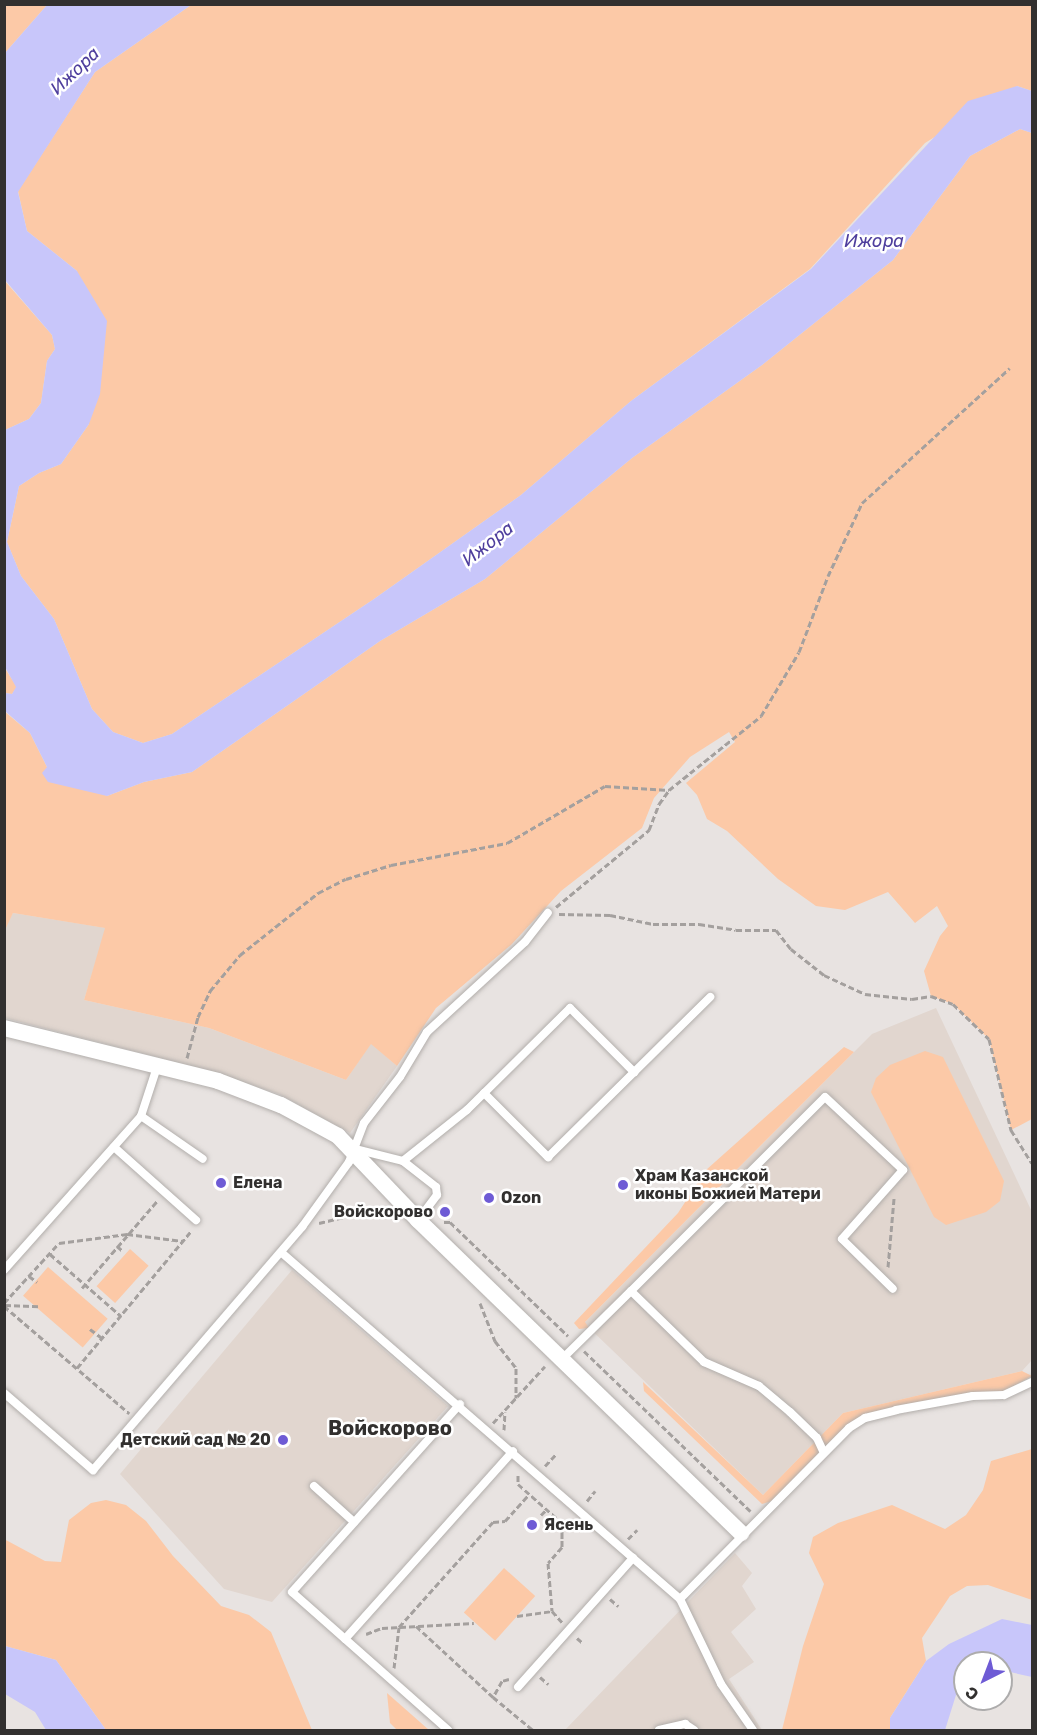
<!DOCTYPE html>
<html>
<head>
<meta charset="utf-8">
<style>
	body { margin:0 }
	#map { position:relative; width:1037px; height:1735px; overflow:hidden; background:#e8e3e1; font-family:Rubik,sans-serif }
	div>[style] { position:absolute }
	.built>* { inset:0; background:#e1d6cf }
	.green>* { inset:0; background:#fcc9a7; transform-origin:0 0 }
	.water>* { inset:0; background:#c8c6fa }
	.path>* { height:3px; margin-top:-1.5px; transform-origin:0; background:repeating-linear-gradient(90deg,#a4a09e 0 6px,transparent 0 9px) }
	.roads { filter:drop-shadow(0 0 2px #b2aeab) drop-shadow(0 0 2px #b2aeab) }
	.lane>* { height:8px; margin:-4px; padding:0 4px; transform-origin:4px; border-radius:4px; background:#fff }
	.street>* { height:16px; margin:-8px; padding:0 8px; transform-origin:8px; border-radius:8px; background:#fff }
	.dots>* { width:16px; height:16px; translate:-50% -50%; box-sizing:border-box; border:3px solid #fff; border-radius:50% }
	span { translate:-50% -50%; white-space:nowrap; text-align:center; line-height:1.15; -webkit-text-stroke:5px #fff; paint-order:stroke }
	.poi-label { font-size:16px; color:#32302f; font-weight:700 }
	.left { translate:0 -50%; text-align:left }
	.right { translate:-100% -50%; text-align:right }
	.water-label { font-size:18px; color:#4e3e9d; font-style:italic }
	.quarter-label { font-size:20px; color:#32302f; font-weight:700 }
	.frame { position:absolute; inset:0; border:6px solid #32302f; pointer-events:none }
	.north { position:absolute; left:953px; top:1651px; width:60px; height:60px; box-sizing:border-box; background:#fff; border:2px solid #adacac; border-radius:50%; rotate:222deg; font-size:16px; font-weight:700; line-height:24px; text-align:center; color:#32302f }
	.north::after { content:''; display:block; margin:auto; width:21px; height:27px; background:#6e5bd5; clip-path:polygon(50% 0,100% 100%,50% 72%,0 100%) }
</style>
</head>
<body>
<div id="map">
	<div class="built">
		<i style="clip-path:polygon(13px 913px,106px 928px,84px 1000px,209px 1028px,346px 1080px,371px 1043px,397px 1066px,350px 1133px,279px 1094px,207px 1070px,5px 1018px,4px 930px)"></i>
		<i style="clip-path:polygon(936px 1008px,1032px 1212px,1032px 1360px,1022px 1371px,843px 1413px,763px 1495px,584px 1323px,872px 1034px)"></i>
		<i style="clip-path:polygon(292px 1270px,448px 1406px,272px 1602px,224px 1589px,120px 1474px)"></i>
		<i style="clip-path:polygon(735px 1553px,752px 1573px,742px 1586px,756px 1609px,731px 1632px,754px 1662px,729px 1679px,762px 1730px,565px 1730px)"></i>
	</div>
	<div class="green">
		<i style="clip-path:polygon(5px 5px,47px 5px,5px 53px)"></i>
		<i style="clip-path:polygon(191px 5px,1032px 5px,1032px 91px,1017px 86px,925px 143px,810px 269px,631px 401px,521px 495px,374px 599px,172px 734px,143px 743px,113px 732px,92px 709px,54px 619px,21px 576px,7px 542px,19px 486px,39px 473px,61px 464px,89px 424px,77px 271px,27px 231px,18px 191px,95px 72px)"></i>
		<i style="clip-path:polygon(1020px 129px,1032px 133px,1032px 1119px,1011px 1130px,989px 1039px,953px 1004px,931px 996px,924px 971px,940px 936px,948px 926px,937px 906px,915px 923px,888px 892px,845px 910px,816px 906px,778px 879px,727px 831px,707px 819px,697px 795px,686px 783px,735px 742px,729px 732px,690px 757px,654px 798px,642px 828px,561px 891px,511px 945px,436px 1008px,397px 1066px,371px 1044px,346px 1080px,209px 1028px,84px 1000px,105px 928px,13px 913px,5px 930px,4px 711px,30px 733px,47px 767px,107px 796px,144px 782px,192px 772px,380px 641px,485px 579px,632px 458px,762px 365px,893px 260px,970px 156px)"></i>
		<i style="clip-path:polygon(4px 280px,52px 335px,55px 349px,47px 361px,41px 403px,29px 419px,5px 430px)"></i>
		<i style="clip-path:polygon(4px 667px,17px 687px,12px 694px,5px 693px)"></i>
		<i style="clip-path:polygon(844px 1047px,854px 1052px,585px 1322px,589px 1328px,579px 1329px,574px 1323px,678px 1213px,706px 1170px)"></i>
		<i style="clip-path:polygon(925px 1051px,943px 1057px,1004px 1181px,1000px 1201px,986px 1212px,946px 1225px,934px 1217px,871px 1092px,876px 1078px,890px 1065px)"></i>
		<i style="left:130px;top:1249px;width:25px;height:50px;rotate:42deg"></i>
		<i style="left:48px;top:1267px;width:79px;height:38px;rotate:41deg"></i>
		<i style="clip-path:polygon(1022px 1371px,1032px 1376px,1003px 1392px,971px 1393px,846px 1426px,772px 1501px,762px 1504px,644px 1391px,643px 1382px,763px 1495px,843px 1413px)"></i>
		<i style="clip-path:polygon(1032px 1449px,1032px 1600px,988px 1585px,967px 1586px,950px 1596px,922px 1638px,926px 1661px,890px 1718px,890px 1730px,782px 1730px,803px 1646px,824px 1584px,809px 1553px,813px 1537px,838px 1523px,892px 1505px,945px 1529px,966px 1515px,983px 1490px,991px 1461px)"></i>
		<i style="clip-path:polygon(106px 1500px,126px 1505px,146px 1521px,173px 1556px,221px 1606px,249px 1615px,271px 1632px,312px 1730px,106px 1730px,56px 1660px,5px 1646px,4px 1539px,45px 1561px,61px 1562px,69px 1520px,91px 1503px)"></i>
		<i style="left:504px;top:1568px;width:42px;height:60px;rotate:42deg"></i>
		<i style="clip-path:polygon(387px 1693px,429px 1730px,397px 1730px,390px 1723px)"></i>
	</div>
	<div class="water">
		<i style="clip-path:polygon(47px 5px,191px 5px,95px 72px,18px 192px,27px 231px,77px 271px,107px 321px,100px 394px,89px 424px,61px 464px,39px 473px,19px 486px,7px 542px,21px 576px,54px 619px,92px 709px,113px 732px,143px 743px,172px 734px,374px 599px,521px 495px,631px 401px,811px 269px,968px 101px,1017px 86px,1032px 91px,1032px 133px,1020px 129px,970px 156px,893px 260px,762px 365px,632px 458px,485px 579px,380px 641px,192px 772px,144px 782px,107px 796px,48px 782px,42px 773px,47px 767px,30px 733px,5px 711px,5px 693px,12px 694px,16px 687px,5px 667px,5px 430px,29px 419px,41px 403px,47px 361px,55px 349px,52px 335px,5px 280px,5px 53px)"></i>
		<i style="clip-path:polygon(1002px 1619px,1032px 1625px,1032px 1677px,1001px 1670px,1001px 1663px,965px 1663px,965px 1686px,956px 1695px,945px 1730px,890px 1730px,890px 1718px,926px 1661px,949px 1644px)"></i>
		<i style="clip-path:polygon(5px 1646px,56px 1660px,106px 1730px,46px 1730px,35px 1712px,5px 1694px)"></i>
	</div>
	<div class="path">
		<i style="left:556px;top:907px;width:121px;rotate:-39.6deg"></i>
		<i style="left:649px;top:830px;width:28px;rotate:-69deg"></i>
		<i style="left:659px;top:804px;width:17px;rotate:-54deg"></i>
		<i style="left:669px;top:790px;width:118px;rotate:-38.8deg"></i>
		<i style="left:761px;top:716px;width:74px;rotate:-59.3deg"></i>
		<i style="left:799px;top:652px;width:81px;rotate:-69.1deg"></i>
		<i style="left:828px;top:576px;width:81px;rotate:-65deg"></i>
		<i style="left:862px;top:503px;width:200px;rotate:-42.4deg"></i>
		<i style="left:559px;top:914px;width:51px;rotate:1.1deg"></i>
		<i style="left:610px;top:915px;width:44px;rotate:11.8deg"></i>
		<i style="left:653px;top:924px;width:46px"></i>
		<i style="left:699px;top:924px;width:37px;rotate:9deg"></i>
		<i style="left:736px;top:930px;width:40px"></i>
		<i style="left:776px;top:930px;width:24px;rotate:52deg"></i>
		<i style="left:791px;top:949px;width:42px;rotate:38.2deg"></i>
		<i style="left:824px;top:975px;width:45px;rotate:24.9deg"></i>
		<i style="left:865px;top:994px;width:47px;rotate:6.1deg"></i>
		<i style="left:912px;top:999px;width:19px;rotate:-9deg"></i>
		<i style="left:931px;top:996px;width:23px;rotate:20deg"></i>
		<i style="left:953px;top:1004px;width:50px;rotate:44.2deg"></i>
		<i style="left:989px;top:1039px;width:94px;rotate:76.4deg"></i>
		<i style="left:1011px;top:1130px;width:39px;rotate:58deg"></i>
		<i style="left:187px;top:1058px;width:42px;rotate:-75deg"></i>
		<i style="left:198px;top:1017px;width:29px;rotate:-65deg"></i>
		<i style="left:210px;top:991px;width:47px;rotate:-50.2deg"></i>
		<i style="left:240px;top:955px;width:100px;rotate:-38.5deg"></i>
		<i style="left:318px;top:893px;width:31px;rotate:-27deg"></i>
		<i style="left:346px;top:879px;width:47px;rotate:-17.3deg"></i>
		<i style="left:391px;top:865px;width:118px;rotate:-10.7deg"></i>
		<i style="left:507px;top:843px;width:113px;rotate:-30.2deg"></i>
		<i style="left:605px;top:786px;width:64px;rotate:3.6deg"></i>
		<i style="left:444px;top:1222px;width:6px"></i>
		<i style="left:450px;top:1222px;width:164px;rotate:44deg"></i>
		<i style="left:319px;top:1223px;width:68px;rotate:-13.6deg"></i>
		<i style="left:117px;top:1246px;width:9px;rotate:41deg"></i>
		<i style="left:50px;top:1254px;width:94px;rotate:41.1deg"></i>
		<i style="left:888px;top:1267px;width:69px;rotate:-85deg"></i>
		<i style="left:29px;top:1276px;width:10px;rotate:37deg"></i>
		<i style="left:82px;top:1288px;width:115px;rotate:-49.2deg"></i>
		<i style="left:4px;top:1303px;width:81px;rotate:-47.5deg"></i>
		<i style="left:59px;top:1243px;width:69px;rotate:-7.5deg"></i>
		<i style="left:127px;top:1234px;width:56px;rotate:7.1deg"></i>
		<i style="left:480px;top:1303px;width:41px;rotate:68.5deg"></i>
		<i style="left:495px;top:1341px;width:34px;rotate:52deg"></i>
		<i style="left:516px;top:1368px;width:30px;rotate:90deg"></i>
		<i style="left:5px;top:1305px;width:34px;rotate:2deg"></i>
		<i style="left:4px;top:1306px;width:165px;rotate:40.6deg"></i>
		<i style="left:90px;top:1329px;width:15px;rotate:37deg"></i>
		<i style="left:584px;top:1351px;width:231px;rotate:43.9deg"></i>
		<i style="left:77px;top:1368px;width:178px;rotate:-50.2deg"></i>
		<i style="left:493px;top:1423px;width:77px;rotate:-47.6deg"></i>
		<i style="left:504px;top:1430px;width:18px;rotate:-87deg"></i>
		<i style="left:545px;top:1466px;width:16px;rotate:-47deg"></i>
		<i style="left:518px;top:1475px;width:9px;rotate:90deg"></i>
		<i style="left:518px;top:1484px;width:59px;rotate:41.6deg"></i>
		<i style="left:562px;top:1523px;width:24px;rotate:90deg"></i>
		<i style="left:562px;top:1547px;width:21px;rotate:131deg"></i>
		<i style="left:548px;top:1563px;width:48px;rotate:85.2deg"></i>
		<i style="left:552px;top:1611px;width:15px;rotate:48deg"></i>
		<i style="left:587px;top:1501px;width:13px;rotate:-51deg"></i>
		<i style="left:541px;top:1515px;width:8px;rotate:-45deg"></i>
		<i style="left:628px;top:1539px;width:13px;rotate:-45deg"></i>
		<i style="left:610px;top:1599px;width:11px;rotate:41deg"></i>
		<i style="left:517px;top:1616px;width:35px;rotate:-8deg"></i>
		<i style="left:416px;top:1626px;width:105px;rotate:42.7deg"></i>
		<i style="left:366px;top:1634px;width:17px;rotate:-21deg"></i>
		<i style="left:382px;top:1628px;width:92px;rotate:-3.1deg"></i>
		<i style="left:577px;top:1638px;width:9px;rotate:41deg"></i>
		<i style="left:394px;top:1668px;width:41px;rotate:-83deg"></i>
		<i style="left:399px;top:1627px;width:141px;rotate:-48.2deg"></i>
		<i style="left:493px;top:1522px;width:12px;rotate:-5deg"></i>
		<i style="left:505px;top:1521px;width:36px;rotate:-48deg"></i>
		<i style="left:540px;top:1677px;width:11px;rotate:41deg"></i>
		<i style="left:509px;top:1679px;width:7px;rotate:164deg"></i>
		<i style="left:502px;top:1681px;width:18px;rotate:119deg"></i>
		<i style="left:493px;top:1697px;width:52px;rotate:39.5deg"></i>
	</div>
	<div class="roads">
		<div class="lane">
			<i style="left:484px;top:1093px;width:91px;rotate:45deg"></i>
			<i style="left:548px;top:1157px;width:228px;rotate:-44.6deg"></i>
			<i style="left:141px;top:1116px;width:75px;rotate:34.7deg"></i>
			<i style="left:114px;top:1147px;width:110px;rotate:41.7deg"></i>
			<i style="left:355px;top:1149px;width:49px;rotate:14deg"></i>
			<i style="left:403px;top:1161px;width:42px;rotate:38.2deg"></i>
			<i style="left:436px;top:1187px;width:8px;rotate:83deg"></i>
			<i style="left:437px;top:1195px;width:31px;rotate:127deg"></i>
			<i style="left:403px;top:1161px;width:82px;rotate:-38.6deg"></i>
			<i style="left:467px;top:1110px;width:145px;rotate:-44.7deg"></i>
			<i style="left:570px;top:1008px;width:91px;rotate:45deg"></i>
			<i style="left:282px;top:1253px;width:527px;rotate:41deg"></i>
			<i style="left:680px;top:1599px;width:94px;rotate:64.2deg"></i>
			<i style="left:721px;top:1684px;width:56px;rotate:55.2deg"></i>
			<i style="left:4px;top:1270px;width:206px;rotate:-48.3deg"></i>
			<i style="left:141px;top:1116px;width:55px;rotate:-71.9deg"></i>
			<i style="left:631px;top:1291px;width:274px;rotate:-45deg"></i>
			<i style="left:825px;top:1097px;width:107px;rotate:43.1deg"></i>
			<i style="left:903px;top:1170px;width:92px;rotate:131.5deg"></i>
			<i style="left:842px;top:1239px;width:71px;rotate:44.4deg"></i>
			<i style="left:562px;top:1359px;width:97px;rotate:-44.6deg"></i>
			<i style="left:631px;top:1291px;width:102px;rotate:44.2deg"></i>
			<i style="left:704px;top:1362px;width:60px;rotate:23.6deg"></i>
			<i style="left:759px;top:1386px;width:40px;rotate:40deg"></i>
			<i style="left:790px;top:1412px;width:37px;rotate:44deg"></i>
			<i style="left:817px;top:1438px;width:14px;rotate:65deg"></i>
			<i style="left:4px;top:1393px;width:118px;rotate:40.9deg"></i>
			<i style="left:93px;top:1470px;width:321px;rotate:-49.3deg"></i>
			<i style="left:302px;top:1227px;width:80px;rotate:-54.1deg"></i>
			<i style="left:349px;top:1162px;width:42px;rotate:-69deg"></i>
			<i style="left:364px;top:1123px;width:58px;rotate:-52deg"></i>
			<i style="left:400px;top:1077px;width:52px;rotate:-59deg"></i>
			<i style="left:427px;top:1032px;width:133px;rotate:-42.6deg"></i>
			<i style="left:525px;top:942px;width:37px;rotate:-52deg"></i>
			<i style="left:314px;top:1486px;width:54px;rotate:42deg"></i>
			<i style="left:680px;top:1599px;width:240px;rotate:-45.3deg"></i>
			<i style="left:849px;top:1428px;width:19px;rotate:-32deg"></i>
			<i style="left:865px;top:1418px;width:32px;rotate:-14deg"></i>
			<i style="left:896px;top:1410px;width:78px;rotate:-10.3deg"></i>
			<i style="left:973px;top:1396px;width:31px;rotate:-2deg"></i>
			<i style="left:1004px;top:1395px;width:31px;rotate:-25deg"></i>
			<i style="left:345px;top:1639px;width:252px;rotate:-48.2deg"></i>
			<i style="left:518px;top:1687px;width:173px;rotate:-48.3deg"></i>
			<i style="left:448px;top:1730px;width:208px;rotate:-138.5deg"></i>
			<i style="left:292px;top:1592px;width:252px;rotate:-48.2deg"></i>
			<i style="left:659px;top:1730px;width:27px;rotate:-13deg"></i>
			<i style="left:685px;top:1724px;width:11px;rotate:34deg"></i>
		</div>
		<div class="street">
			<i style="left:4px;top:1028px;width:220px;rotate:13.9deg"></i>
			<i style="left:218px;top:1081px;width:67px;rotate:20.9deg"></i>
			<i style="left:281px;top:1105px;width:65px;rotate:28.5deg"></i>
			<i style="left:338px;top:1136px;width:116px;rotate:46.4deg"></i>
			<i style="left:418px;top:1220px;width:450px;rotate:44.1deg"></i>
		</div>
	</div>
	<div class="dots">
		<i style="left:221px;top:1183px;background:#6e5bd5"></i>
		<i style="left:623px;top:1185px;background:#6e5bd5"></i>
		<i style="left:489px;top:1198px;background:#6e5bd5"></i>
		<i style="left:445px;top:1212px;background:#6e5bd5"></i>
		<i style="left:283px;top:1440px;background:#6e5bd5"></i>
		<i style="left:532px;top:1525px;background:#6e5bd5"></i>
	</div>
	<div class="poi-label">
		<span class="left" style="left:635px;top:1185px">Храм Казанской<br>иконы Божией Матери</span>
		<span class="left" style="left:233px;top:1183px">Елена</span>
		<span class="left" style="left:501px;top:1198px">Ozon</span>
		<span class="right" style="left:433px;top:1212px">Войскорово</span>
		<span class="right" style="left:271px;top:1440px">Детский сад № 20</span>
		<span class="left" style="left:544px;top:1525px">Ясень</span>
	</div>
	<div class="water-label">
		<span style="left:75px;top:71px;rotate:-43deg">Ижора</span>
		<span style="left:874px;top:241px">Ижора</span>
		<span style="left:488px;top:544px;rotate:-38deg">Ижора</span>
	</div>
	<div class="quarter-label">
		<span style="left:390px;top:1428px">Войскорово</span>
	</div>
	<div class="frame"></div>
	<div class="north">С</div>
</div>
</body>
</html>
